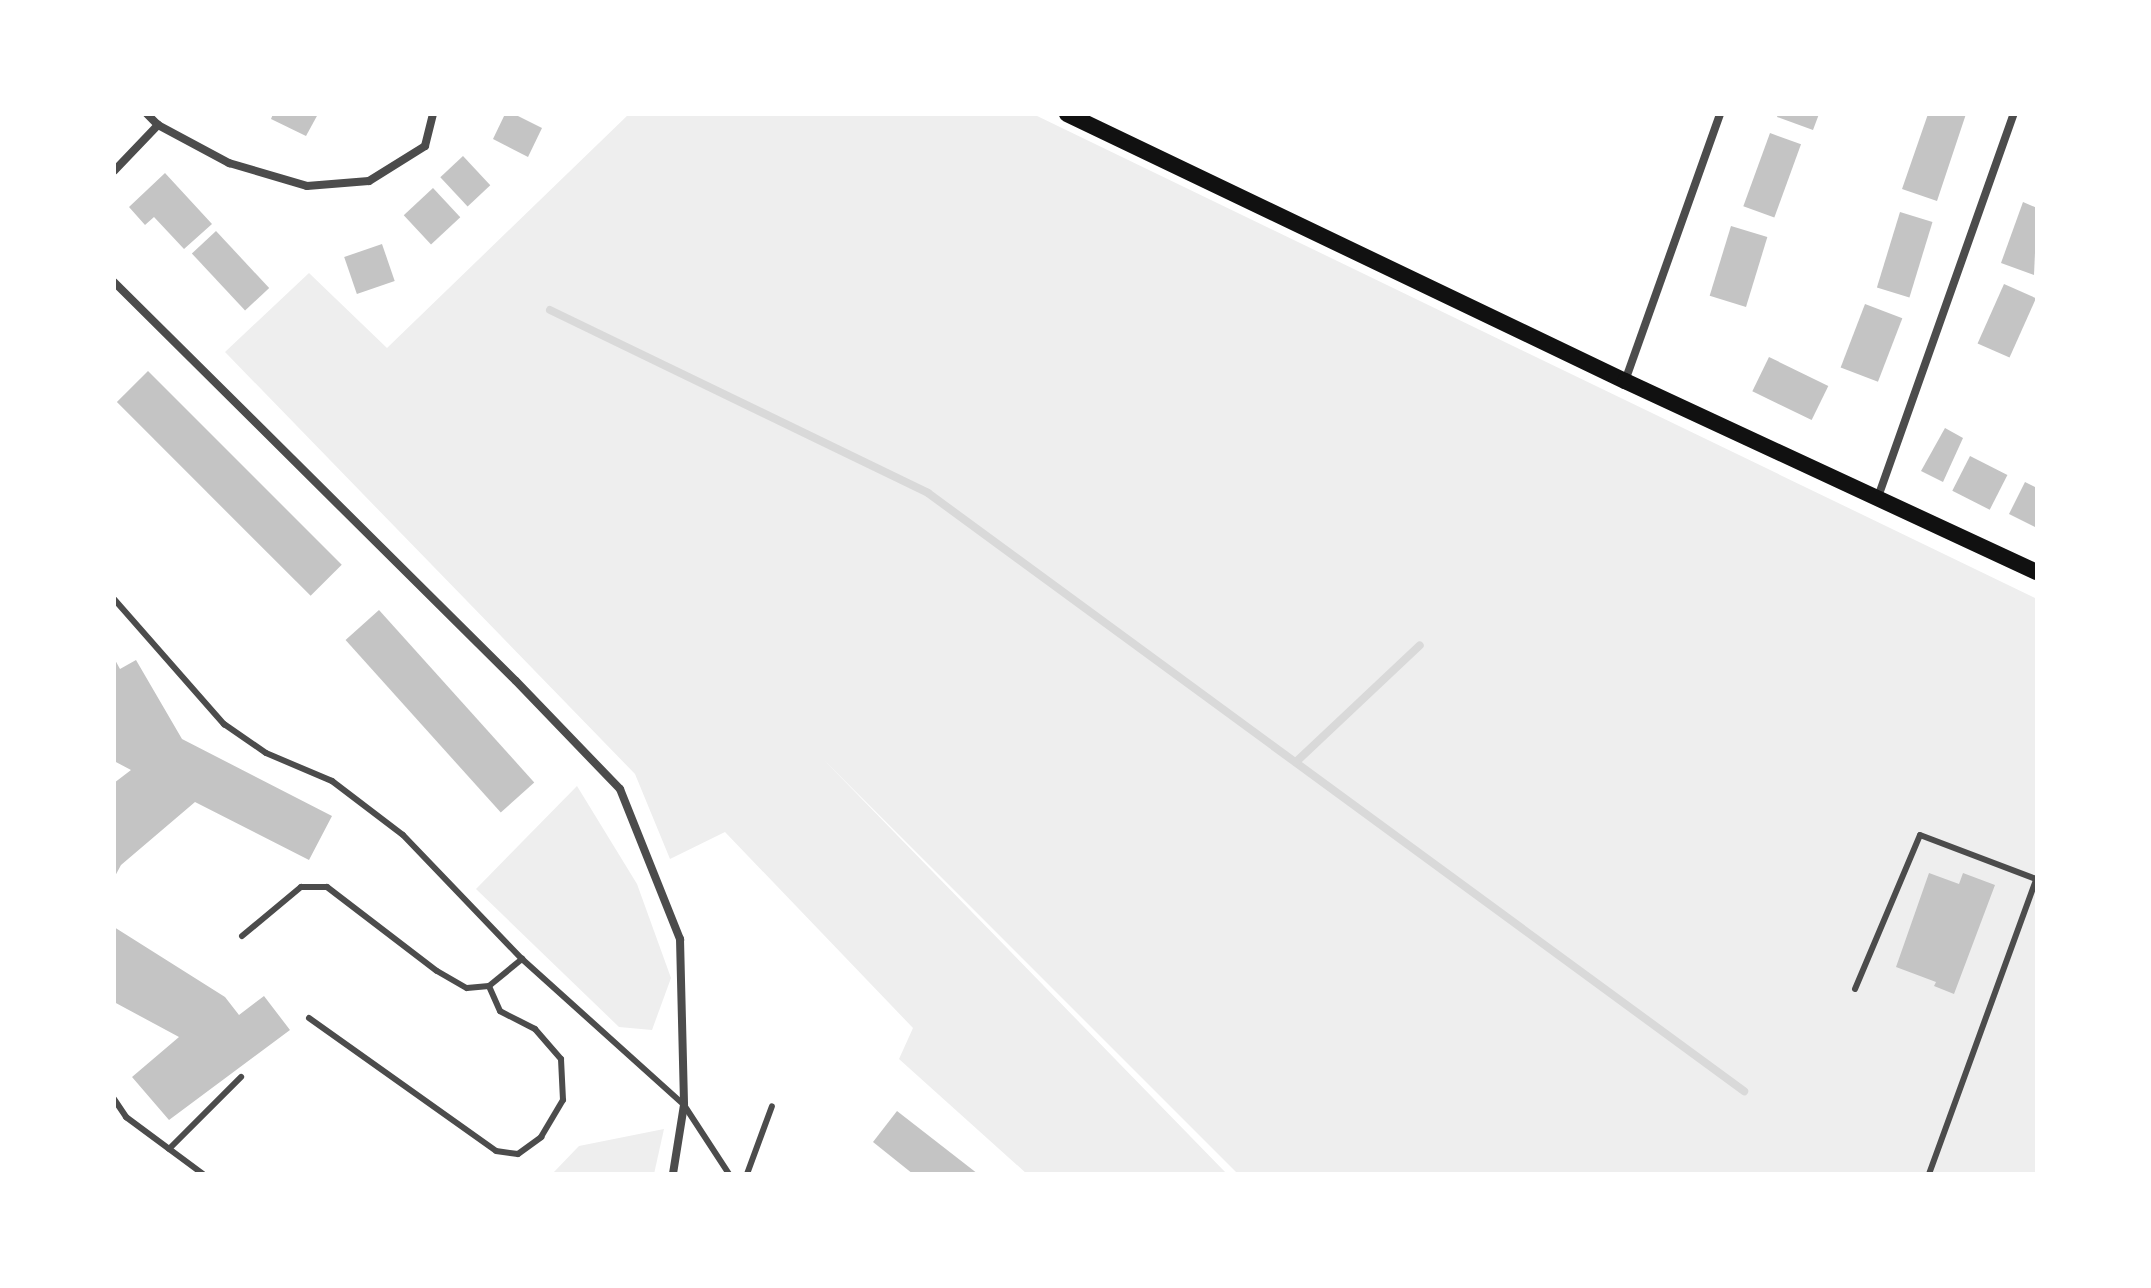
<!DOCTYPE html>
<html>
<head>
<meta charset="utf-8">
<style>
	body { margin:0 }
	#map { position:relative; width:2151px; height:1288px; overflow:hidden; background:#fff; font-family:"Public Sans",sans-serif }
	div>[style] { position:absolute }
	.green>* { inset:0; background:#eee }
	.stream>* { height:8px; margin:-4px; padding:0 4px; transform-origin:4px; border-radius:4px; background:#d9d9d9 }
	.building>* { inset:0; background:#c4c4c4; transform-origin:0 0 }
	.service>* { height:6px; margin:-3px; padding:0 3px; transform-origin:3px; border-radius:3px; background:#4c4c4c }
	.minor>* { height:8px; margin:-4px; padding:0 4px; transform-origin:4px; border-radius:4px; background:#4c4c4c }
	.secondary>* { height:16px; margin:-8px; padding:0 8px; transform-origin:8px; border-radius:8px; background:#111 }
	span { translate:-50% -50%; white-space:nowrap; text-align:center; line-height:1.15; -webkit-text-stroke:8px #fff; paint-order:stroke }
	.frame { position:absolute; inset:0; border:116px solid #fff; pointer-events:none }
</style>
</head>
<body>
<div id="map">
	<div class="green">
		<i style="clip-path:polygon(629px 114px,1033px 114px,2037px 599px,2037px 1174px,1238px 1174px,822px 758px,1227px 1174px,1027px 1174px,899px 1059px,913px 1028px,725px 832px,670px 859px,635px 774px,225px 352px,309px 273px,387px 348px)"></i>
		<i style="clip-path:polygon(577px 786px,637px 884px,671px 978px,652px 1030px,619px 1027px,476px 889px)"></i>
		<i style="clip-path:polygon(664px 1129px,654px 1174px,552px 1174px,579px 1146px)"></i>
	</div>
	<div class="stream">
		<i style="left:550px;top:310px;width:420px;rotate:25.8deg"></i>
		<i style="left:928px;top:493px;width:1012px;rotate:36.24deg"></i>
		<i style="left:1296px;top:762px;width:170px;rotate:-43.3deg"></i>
	</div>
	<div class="building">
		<i style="clip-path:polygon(273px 114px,318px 114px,306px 136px,271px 119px)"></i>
		<i style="clip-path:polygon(505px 114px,514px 114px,542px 128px,528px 157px,493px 139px)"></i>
		<i style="clip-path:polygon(1778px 114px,1819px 114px,1813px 130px,1777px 117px)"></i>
		<i style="clip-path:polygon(1928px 114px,1966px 114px,1937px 201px,1902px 189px)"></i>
		<i style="left:1770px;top:133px;width:33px;height:78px;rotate:20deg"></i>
		<i style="left:463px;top:156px;width:40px;height:31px;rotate:47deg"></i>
		<i style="clip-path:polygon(165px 173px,212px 224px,184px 249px,154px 217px,145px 225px,129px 207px)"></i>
		<i style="left:433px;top:188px;width:40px;height:40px;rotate:47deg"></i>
		<i style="clip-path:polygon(2023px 202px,2037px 208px,2034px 275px,2001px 263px)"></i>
		<i style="left:1900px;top:212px;width:34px;height:79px;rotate:17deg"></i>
		<i style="left:1731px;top:226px;width:38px;height:73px;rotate:17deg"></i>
		<i style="left:216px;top:231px;width:78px;height:33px;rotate:47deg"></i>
		<i style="left:382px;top:244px;width:39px;height:40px;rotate:71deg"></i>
		<i style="left:2004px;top:284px;width:35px;height:65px;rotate:24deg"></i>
		<i style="left:1865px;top:304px;width:40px;height:68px;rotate:21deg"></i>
		<i style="left:1769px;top:357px;width:66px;height:38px;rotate:26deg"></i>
		<i style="left:148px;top:371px;width:274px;height:44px;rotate:45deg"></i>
		<i style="clip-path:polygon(1945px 428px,1963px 438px,1943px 482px,1921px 471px)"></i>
		<i style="left:1970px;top:456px;width:42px;height:39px;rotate:27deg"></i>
		<i style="clip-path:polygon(2025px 482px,2037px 488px,2037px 528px,2009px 514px)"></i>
		<i style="left:379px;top:610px;width:232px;height:45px;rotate:48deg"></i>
		<i style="clip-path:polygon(114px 658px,120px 669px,136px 660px,182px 739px,332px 816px,309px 860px,195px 802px,121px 865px,114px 878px,114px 783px,131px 770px,114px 761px)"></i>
		<i style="clip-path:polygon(1929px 873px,1959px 884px,1963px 873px,1995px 885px,1954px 994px,1934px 986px,1936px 982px,1896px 967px)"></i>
		<i style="clip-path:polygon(114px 927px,225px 997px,239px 1015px,264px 996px,290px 1030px,169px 1120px,132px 1077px,179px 1037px,114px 1002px)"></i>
		<i style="clip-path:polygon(897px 1111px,978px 1174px,913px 1174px,873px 1142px)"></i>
	</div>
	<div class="service">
		<i style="left:114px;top:599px;width:167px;rotate:48.7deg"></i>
		<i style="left:224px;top:724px;width:51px;rotate:34.6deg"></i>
		<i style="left:266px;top:753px;width:72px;rotate:23deg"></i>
		<i style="left:332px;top:781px;width:89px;rotate:37.3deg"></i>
		<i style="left:403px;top:835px;width:172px;rotate:46.2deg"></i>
		<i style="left:522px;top:959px;width:218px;rotate:42deg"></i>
		<i style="left:684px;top:1105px;width:82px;rotate:56.9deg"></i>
		<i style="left:242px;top:936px;width:77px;rotate:-39.7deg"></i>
		<i style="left:301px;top:887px;width:26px"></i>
		<i style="left:327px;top:887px;width:138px;rotate:37.4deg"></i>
		<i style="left:437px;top:971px;width:34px;rotate:30deg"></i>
		<i style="left:467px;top:988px;width:22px;rotate:-5deg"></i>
		<i style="left:489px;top:986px;width:43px;rotate:-39.3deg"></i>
		<i style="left:1855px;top:989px;width:167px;rotate:-67.1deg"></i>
		<i style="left:1920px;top:835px;width:124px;rotate:20.8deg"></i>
		<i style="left:309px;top:1018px;width:229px;rotate:35.4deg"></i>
		<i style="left:496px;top:1151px;width:22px;rotate:8deg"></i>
		<i style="left:518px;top:1154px;width:29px;rotate:-36deg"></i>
		<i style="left:541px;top:1137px;width:43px;rotate:-59.3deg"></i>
		<i style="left:563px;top:1100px;width:41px;rotate:-92.8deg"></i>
		<i style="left:561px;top:1059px;width:40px;rotate:-131deg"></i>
		<i style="left:535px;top:1029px;width:39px;rotate:-153deg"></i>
		<i style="left:500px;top:1011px;width:27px;rotate:-114deg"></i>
		<i style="left:114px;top:1099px;width:22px;rotate:56deg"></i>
		<i style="left:126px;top:1117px;width:96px;rotate:36.5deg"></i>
		<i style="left:169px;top:1149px;width:102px;rotate:-45deg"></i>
		<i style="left:747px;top:1174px;width:72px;rotate:-69.8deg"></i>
		<i style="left:1929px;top:1174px;width:316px;rotate:-70deg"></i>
	</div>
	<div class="minor">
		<i style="left:147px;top:114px;width:16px;rotate:45deg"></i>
		<i style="left:158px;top:125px;width:81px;rotate:28.2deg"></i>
		<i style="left:229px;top:163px;width:81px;rotate:16.4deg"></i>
		<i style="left:307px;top:186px;width:62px;rotate:-4.6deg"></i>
		<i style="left:369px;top:181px;width:66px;rotate:-32deg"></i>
		<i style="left:425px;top:146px;width:33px;rotate:-76deg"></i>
		<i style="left:114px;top:171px;width:64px;rotate:-46.3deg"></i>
		<i style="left:114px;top:282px;width:566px;rotate:44.79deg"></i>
		<i style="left:516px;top:681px;width:150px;rotate:46.1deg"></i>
		<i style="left:620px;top:789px;width:162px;rotate:68.2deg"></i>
		<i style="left:680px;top:939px;width:166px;rotate:88.6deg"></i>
		<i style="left:684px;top:1105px;width:70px;rotate:99.1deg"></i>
		<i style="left:1625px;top:381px;width:283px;rotate:-70.4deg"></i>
		<i style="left:1878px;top:497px;width:406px;rotate:-70.5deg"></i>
	</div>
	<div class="secondary">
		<i style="left:1067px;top:114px;width:619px;rotate:25.57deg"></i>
		<i style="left:1625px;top:381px;width:454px;rotate:24.9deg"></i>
	</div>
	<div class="frame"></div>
</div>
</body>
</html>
